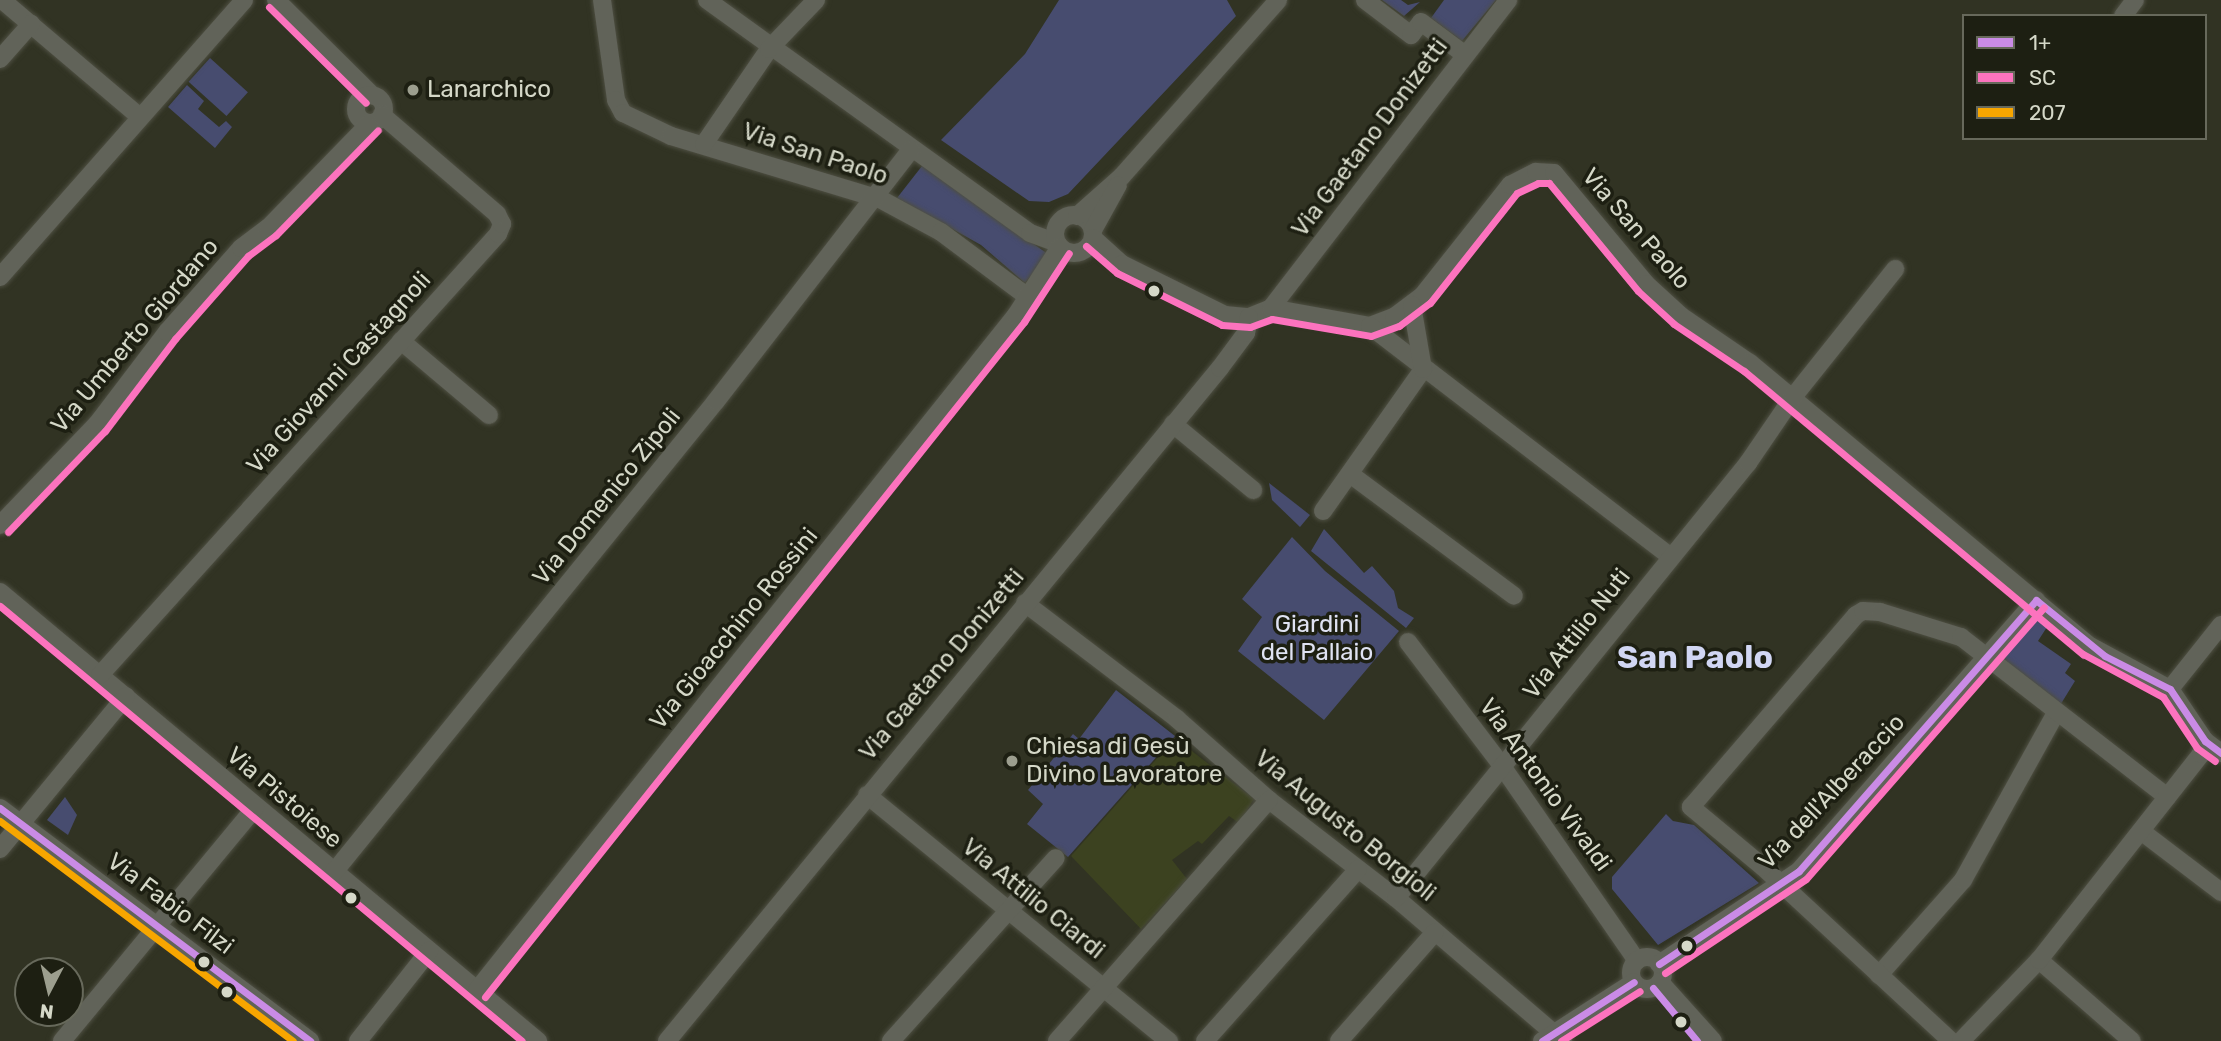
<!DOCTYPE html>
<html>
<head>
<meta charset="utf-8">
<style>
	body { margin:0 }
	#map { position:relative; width:2221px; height:1041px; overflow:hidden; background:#313323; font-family:Rubik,sans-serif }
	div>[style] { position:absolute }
	.built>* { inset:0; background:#3c4220 }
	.green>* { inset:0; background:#474c6f; transform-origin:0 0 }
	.roads { filter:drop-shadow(0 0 2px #4e4f42) drop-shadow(0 0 2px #4e4f42) }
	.minor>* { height:18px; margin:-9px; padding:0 9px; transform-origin:9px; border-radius:9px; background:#616359 }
	.minor>.ring { margin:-9px; padding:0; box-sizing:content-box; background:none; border:18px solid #616359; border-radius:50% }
	.bus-1>* { height:7px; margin:-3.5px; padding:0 3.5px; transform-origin:3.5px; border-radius:3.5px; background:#ca8be6 }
	.bus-2>* { height:7px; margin:-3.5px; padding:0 3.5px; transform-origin:3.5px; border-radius:3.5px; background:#fc73be }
	.bus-3>* { height:7px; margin:-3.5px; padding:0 3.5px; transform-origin:3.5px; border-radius:3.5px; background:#f7a600 }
	.dots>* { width:19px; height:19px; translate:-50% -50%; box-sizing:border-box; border:4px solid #1d1f12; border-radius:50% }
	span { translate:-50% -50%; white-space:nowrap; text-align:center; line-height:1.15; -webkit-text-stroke:7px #1d1f12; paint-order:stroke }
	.poi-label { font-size:24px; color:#d5d8c8 }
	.left { translate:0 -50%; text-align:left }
	.street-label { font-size:24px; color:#d5d8c8 }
	.park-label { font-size:24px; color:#dfe2f2 }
	.district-label { font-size:32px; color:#d1d6f3; font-weight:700 }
	.legend { position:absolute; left:1962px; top:14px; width:245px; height:126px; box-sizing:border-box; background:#1d1f12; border:2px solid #67695b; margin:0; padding:9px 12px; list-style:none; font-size:21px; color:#d5d8c8 }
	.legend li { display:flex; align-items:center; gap:14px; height:35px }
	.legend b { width:35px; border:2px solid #67695b }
	.north { position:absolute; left:14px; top:957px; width:70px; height:70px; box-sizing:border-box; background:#1d1f12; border:2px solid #67695b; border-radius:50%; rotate:187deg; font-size:19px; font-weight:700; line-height:28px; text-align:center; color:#d5d8c8 }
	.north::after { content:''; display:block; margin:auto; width:24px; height:32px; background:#9c9e8e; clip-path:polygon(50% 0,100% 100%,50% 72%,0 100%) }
</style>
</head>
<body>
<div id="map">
	<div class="built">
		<i style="clip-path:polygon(1175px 738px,1254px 799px,1239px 823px,1229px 816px,1202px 844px,1198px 841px,1172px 860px,1187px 879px,1141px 929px,1071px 856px)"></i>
	</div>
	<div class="green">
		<i style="clip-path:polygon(1059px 0,1227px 0,1236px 16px,1068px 194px,1049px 202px,1029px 201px,941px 140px,1025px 54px)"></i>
		<i style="clip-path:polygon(1382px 0,1401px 0,1408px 5px,1420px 2px,1404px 16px)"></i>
		<i style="clip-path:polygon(1444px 0,1496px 0,1462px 41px,1431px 18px)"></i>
		<i style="left:210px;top:58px;width:51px;height:32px;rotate:42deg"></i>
		<i style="clip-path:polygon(187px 85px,204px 101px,198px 109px,219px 127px,226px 121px,232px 127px,215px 148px,168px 107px)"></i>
		<i style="clip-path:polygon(922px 166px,1048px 254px,1025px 283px,981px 245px,897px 198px)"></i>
		<i style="clip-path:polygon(1269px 483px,1310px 515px,1300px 527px,1272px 500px)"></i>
		<i style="clip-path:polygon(1324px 529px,1364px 573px,1372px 566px,1394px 591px,1398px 608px,1414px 618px,1406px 628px,1311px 551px)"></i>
		<i style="clip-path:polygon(1292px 537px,1325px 571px,1399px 631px,1324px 720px,1238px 651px,1262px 617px,1242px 599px)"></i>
		<i style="clip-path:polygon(2037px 619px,2047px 627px,2038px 641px,2071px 664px,2065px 673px,2075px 681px,2059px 707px,1997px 660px)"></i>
		<i style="clip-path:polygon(1116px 690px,1175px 736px,1068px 857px,1027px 824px,1043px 804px,1028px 790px,1073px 734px,1079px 739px)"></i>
		<i style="clip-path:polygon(65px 797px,77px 815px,68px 835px,47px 820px)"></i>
		<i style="clip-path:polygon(1666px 814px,1673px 821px,1694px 825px,1759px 883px,1658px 945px,1612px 889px,1612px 877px)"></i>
	</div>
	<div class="roads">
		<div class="minor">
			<i style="left:2px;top:0;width:180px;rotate:40.3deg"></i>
			<i style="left:276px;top:0;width:136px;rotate:44.7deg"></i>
			<i style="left:602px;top:0;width:101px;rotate:82deg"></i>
			<i style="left:616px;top:100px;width:15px;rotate:62deg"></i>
			<i style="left:623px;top:113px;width:53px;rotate:25.6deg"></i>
			<i style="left:671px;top:136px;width:218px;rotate:16.8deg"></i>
			<i style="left:880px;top:199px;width:69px;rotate:28.4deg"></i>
			<i style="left:941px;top:232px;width:109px;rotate:36.8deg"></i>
			<i style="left:707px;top:0;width:398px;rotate:35.8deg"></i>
			<i style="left:1030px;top:233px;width:29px;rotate:20deg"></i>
			<i style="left:1365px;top:0;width:58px;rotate:37.3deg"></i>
			<i style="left:1411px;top:35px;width:16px;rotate:-52deg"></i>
			<i style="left:1421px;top:22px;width:54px;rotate:36.7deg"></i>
			<i style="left:2123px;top:16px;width:20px;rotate:-53deg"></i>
			<i style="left:0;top:59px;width:47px;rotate:-48.5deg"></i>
			<i class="ring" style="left:356px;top:95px;width:10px;height:10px"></i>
			<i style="left:704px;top:144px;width:115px;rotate:-55.6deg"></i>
			<i style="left:769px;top:49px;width:68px;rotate:-46.2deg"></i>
			<i class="ring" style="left:1055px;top:215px;width:20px;height:20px"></i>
			<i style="left:1077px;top:216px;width:60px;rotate:-41.6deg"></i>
			<i style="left:1122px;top:176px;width:235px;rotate:-48.4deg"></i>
			<i style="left:1093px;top:230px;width:51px;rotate:-60.9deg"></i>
			<i style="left:1093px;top:238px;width:39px;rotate:42deg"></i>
			<i style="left:1122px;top:264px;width:115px;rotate:26.3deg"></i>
			<i style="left:1225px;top:315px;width:24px;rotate:5deg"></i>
			<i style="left:1249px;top:317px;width:24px;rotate:-22deg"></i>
			<i style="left:1271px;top:308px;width:101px;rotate:10.3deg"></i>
			<i style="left:1370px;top:326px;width:26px;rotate:-21deg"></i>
			<i style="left:1394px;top:317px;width:35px;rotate:-37deg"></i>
			<i style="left:1422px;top:296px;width:142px;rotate:-51.6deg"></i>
			<i style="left:1510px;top:185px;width:29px;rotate:-27deg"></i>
			<i style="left:1536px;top:172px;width:18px;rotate:3deg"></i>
			<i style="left:1554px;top:173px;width:144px;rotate:50.3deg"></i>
			<i style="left:1646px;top:284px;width:47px;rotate:42.4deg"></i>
			<i style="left:1681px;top:316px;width:83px;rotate:34.3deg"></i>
			<i style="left:1750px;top:363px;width:442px;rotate:39.8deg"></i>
			<i style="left:2090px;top:646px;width:91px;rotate:28.3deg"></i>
			<i style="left:2170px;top:689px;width:63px;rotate:56.1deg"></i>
			<i style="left:2205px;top:741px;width:20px;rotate:37deg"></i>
			<i style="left:0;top:277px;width:369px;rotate:-48.6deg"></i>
			<i style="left:1271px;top:308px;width:389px;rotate:-52.4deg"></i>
			<i style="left:1370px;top:326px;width:378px;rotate:37.5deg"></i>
			<i style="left:401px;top:341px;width:115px;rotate:40.1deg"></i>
			<i style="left:1173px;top:424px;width:104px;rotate:39.5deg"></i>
			<i style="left:1350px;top:474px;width:204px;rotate:36.6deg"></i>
			<i style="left:1323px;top:511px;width:174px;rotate:-54.8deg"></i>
			<i style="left:1423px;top:369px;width:65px;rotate:-99.8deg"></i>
			<i style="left:0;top:525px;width:140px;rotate:-46.2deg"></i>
			<i style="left:97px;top:424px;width:116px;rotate:-52.7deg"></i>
			<i style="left:167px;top:332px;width:112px;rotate:-48.6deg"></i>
			<i style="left:241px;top:248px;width:34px;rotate:-37deg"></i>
			<i style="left:268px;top:228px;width:146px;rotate:-45.8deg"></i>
			<i style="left:0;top:592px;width:701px;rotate:39.85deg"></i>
			<i style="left:1025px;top:603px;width:191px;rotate:37.3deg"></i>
			<i style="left:1177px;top:719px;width:123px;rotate:41.4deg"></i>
			<i style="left:1269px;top:800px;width:160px;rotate:37.7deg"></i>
			<i style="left:1396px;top:898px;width:220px;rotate:40.6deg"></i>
			<i style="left:1408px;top:642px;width:156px;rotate:52.8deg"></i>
			<i style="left:1502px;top:766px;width:237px;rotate:55.3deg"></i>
			<i style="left:100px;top:675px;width:594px;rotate:-47.93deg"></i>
			<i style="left:498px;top:234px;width:11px;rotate:-68deg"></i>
			<i style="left:502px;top:224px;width:11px;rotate:-117deg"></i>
			<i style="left:497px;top:214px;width:152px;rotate:-139.3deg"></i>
			<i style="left:2170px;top:689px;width:82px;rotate:-51.4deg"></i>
			<i style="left:867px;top:795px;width:390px;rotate:39.2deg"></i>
			<i style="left:0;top:808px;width:388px;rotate:36.9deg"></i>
			<i style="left:2141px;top:831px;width:101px;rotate:37.3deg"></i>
			<i style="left:0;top:849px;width:198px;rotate:-50.5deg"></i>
			<i style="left:334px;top:872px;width:606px;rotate:-50.96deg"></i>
			<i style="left:716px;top:401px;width:318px;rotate:-52.2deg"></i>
			<i style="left:1396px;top:898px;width:560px;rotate:-51.02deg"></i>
			<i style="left:1748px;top:463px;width:80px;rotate:-55.7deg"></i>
			<i style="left:1793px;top:397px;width:164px;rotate:-51.4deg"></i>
			<i class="ring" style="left:1631px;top:957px;width:14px;height:14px"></i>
			<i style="left:2039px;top:960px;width:123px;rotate:41.1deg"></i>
			<i style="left:1659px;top:964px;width:168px;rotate:-33.6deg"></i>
			<i style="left:1799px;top:871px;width:360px;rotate:-48.8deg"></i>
			<i style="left:1879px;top:975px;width:127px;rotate:-48.5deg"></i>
			<i style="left:1963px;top:880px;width:191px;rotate:-60.9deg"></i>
			<i style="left:1660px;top:982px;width:79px;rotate:48.1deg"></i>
			<i style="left:477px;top:990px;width:864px;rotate:-51.39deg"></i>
			<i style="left:1016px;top:315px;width:81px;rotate:-57.1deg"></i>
			<i style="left:62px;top:1041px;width:303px;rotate:-50.4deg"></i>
			<i style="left:358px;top:1041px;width:115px;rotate:-51.7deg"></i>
			<i style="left:667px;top:1041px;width:871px;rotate:-50.59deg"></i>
			<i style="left:1220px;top:368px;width:44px;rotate:-53.4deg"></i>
			<i style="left:1246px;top:333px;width:16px;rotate:-79deg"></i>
			<i style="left:891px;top:1041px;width:246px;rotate:-48deg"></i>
			<i style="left:1057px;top:1041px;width:321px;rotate:-48.7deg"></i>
			<i style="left:1205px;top:1041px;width:230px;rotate:-48.3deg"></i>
			<i style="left:1339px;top:1041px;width:145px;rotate:-48.6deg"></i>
			<i style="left:1542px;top:1041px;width:109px;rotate:-32.7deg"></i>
			<i style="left:1951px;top:1041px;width:256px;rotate:-137.2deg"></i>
			<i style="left:1763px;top:867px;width:94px;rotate:-140.2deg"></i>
			<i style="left:1691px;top:807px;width:253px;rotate:-49.3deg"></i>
			<i style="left:1856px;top:615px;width:8px;rotate:-30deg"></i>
			<i style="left:1863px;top:611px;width:17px;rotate:3deg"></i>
			<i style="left:1880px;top:612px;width:85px;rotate:17.2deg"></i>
			<i style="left:1961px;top:637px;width:261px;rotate:37.8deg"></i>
			<i style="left:1961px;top:1041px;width:112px;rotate:-46.1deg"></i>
			<i style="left:2039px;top:960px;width:262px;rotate:-51.8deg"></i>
			<i style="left:2201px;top:754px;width:14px;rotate:-73deg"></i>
		</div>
	</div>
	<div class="bus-1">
		<i style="left:2036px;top:600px;width:89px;rotate:39.1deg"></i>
		<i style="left:2105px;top:656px;width:73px;rotate:26.9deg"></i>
		<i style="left:2170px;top:689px;width:63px;rotate:56.1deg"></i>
		<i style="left:2205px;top:741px;width:20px;rotate:37deg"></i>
		<i style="left:0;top:808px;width:388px;rotate:36.9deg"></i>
		<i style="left:1659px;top:964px;width:168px;rotate:-33.6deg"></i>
		<i style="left:1799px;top:871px;width:360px;rotate:-48.8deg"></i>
		<i style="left:1653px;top:988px;width:69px;rotate:50.3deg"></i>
		<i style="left:1542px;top:1041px;width:109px;rotate:-32.7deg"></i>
	</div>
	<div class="bus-2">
		<i style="left:269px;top:7px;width:136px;rotate:44.7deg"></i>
		<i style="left:1086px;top:246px;width:41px;rotate:41.1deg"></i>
		<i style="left:1117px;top:273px;width:117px;rotate:26.3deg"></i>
		<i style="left:1222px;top:325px;width:28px;rotate:4deg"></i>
		<i style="left:1250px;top:327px;width:23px;rotate:-20deg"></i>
		<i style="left:1272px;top:319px;width:100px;rotate:9.7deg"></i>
		<i style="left:1371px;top:336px;width:30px;rotate:-20deg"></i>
		<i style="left:1399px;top:326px;width:39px;rotate:-37deg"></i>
		<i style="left:1430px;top:303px;width:140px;rotate:-51.7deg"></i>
		<i style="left:1517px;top:193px;width:23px;rotate:-25deg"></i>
		<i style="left:1538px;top:183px;width:11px"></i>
		<i style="left:1549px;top:183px;width:140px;rotate:50.5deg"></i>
		<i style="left:1638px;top:291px;width:49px;rotate:42.5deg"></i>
		<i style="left:1674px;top:324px;width:84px;rotate:33.9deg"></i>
		<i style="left:1744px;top:371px;width:442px;rotate:39.9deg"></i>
		<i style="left:2083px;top:654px;width:91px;rotate:28.3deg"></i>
		<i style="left:2163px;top:697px;width:61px;rotate:56.3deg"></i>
		<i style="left:2197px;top:748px;width:22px;rotate:36deg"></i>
		<i style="left:8px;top:532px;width:140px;rotate:-46.2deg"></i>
		<i style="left:105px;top:431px;width:116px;rotate:-52.7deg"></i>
		<i style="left:175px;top:339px;width:111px;rotate:-48.7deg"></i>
		<i style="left:248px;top:256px;width:35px;rotate:-37deg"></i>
		<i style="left:276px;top:235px;width:146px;rotate:-45.8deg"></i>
		<i style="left:0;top:606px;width:679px;rotate:39.81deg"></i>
		<i style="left:1665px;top:973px;width:169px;rotate:-33.7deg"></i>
		<i style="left:1806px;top:879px;width:361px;rotate:-48.8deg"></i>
		<i style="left:485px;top:997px;width:864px;rotate:-51.39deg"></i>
		<i style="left:1024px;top:322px;width:82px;rotate:-56.9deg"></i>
		<i style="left:1561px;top:1041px;width:93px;rotate:-32.3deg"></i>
	</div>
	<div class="bus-3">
		<i style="left:0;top:821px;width:366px;rotate:36.9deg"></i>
	</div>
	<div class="dots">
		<i style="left:413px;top:90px;background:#9c9e8e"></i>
		<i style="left:1154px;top:291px;background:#d5d8c8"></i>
		<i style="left:1012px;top:761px;background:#9c9e8e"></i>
		<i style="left:351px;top:898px;background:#d5d8c8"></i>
		<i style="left:1687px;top:946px;background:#d5d8c8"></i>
		<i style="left:204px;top:962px;background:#d5d8c8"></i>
		<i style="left:227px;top:992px;background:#d5d8c8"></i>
		<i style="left:1681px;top:1022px;background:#d5d8c8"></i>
	</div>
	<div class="poi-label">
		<span class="left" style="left:427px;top:90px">Lanarchico</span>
		<span class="left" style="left:1026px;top:761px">Chiesa di Gesù<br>Divino Lavoratore</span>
	</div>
	<div class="street-label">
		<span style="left:1370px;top:138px;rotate:-53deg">Via Gaetano Donizetti</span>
		<span style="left:815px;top:154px;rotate:18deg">Via San Paolo</span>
		<span style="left:1636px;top:229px;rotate:49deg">Via San Paolo</span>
		<span style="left:135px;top:336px;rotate:-50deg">Via Umberto Giordano</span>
		<span style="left:339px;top:373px;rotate:-48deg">Via Giovanni Castagnoli</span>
		<span style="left:607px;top:497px;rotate:-51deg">Via Domenico Zipoli</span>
		<span style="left:734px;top:629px;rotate:-51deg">Via Gioacchino Rossini</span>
		<span style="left:1577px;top:634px;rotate:-52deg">Via Attilio Nuti</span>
		<span style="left:942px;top:665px;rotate:-50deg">Via Gaetano Donizetti</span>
		<span style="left:1545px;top:785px;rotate:54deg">Via Antonio Vivaldi</span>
		<span style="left:1832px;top:792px;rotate:-47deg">Via dell'Alberaccio</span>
		<span style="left:284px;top:798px;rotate:40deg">Via Pistoiese</span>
		<span style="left:1345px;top:826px;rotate:39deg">Via Augusto Borgioli</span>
		<span style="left:1033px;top:899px;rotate:39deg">Via Attilio Ciardi</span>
		<span style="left:170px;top:904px;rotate:37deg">Via Fabio Filzi</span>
	</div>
	<div class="park-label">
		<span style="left:1317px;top:639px">Giardini<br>del Pallaio</span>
	</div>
	<div class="district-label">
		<span style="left:1695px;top:657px">San Paolo</span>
	</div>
	<ul class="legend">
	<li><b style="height:9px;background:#ca8be6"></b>1+</li>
	<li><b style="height:9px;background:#fc73be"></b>SC</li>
	<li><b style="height:9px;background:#f7a600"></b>207</li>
	</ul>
	<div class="north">N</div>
</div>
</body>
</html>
